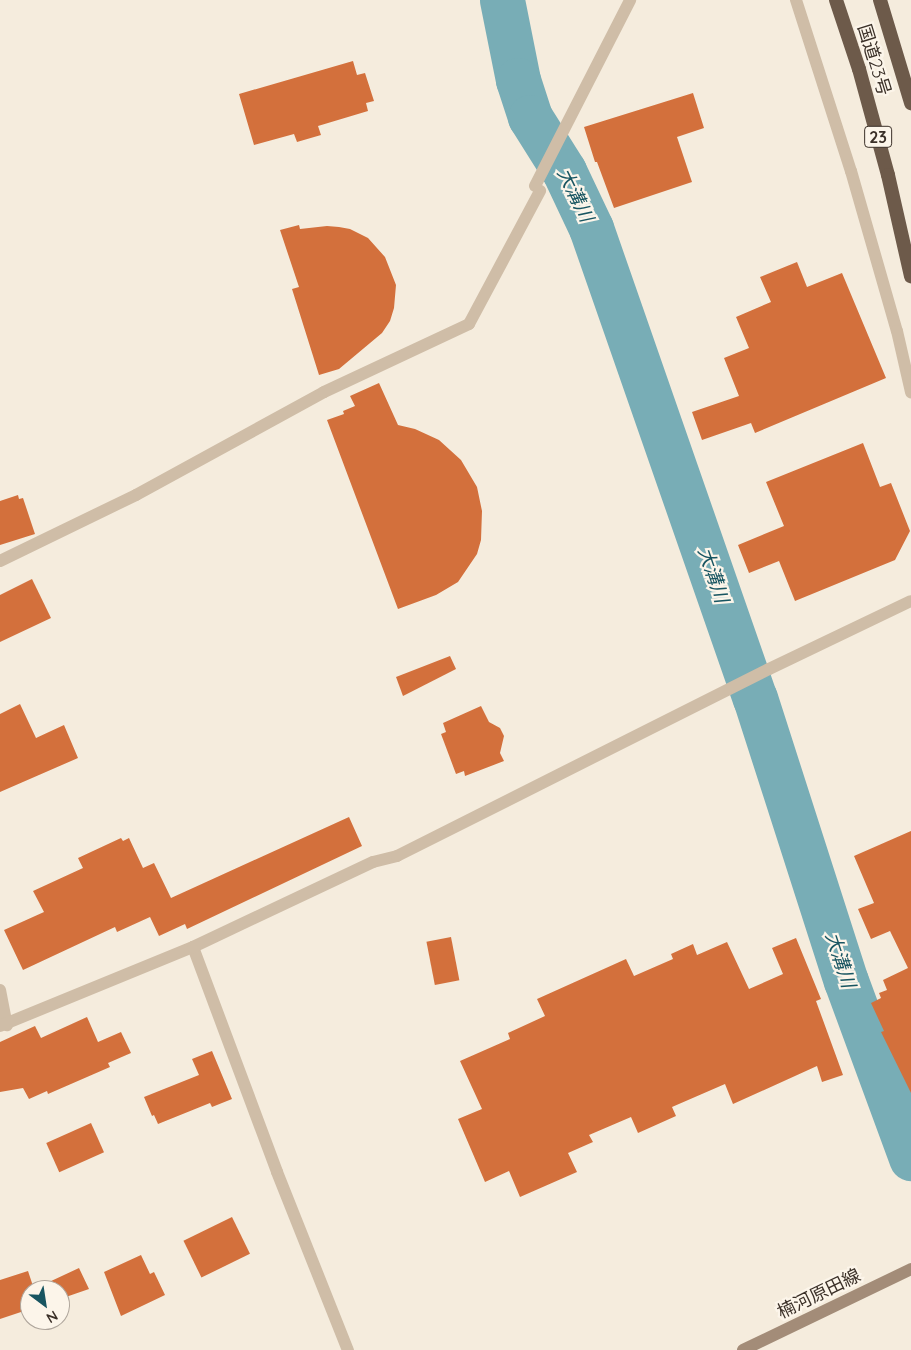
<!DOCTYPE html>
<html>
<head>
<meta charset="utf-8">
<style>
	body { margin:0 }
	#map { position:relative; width:911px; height:1350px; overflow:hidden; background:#f5ecdd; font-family:Quicksand,"Noto Sans JP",sans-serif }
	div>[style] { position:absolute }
	.river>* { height:45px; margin:-22.5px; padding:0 22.5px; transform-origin:22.5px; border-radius:22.5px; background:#78adb6 }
	.building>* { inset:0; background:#d3703c; transform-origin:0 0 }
	.minor>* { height:12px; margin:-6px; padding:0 6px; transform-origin:6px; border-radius:6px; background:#cfbda7 }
	.secondary>* { height:12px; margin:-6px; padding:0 6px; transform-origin:6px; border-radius:6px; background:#a38c78 }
	.trunk>* { height:14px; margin:-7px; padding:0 7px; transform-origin:7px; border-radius:7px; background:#6d5a4a }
	span { translate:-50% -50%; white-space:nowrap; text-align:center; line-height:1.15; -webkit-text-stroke:4.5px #fcf5ea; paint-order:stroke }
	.shield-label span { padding:1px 4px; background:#fcf5ea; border:1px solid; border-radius:4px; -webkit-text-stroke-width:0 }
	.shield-label { font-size:16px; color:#3b3028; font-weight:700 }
	.street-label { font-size:18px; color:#3b3028 }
	.water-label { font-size:19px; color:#185561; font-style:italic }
	.north { position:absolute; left:20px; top:1280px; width:50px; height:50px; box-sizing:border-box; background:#fcf5ea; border:1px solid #afa69c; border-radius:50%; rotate:149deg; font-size:14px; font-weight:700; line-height:20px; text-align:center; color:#3b3028 }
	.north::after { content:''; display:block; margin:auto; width:18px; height:22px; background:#185561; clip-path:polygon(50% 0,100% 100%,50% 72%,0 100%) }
</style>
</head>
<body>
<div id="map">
	<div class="river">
		<i style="left:502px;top:0;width:82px;rotate:78.7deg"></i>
		<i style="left:518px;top:80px;width:39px;rotate:72deg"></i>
		<i style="left:530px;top:117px;width:64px;rotate:57.8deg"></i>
		<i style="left:564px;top:171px;width:63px;rotate:64.7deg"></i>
		<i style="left:591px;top:228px;width:498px;rotate:70.8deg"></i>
		<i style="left:755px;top:698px;width:297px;rotate:72.2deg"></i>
		<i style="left:846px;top:981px;width:189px;rotate:69.8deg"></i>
	</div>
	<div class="building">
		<i style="clip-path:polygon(353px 61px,357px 75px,365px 73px,374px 101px,366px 103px,368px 111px,318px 126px,321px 135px,297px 142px,294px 134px,254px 145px,239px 94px)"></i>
		<i style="clip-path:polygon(693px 93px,704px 128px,677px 137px,692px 182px,614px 208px,597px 162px,595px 162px,584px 127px)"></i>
		<i style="clip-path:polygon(299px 225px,300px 229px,327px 226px,339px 227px,350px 229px,368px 238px,385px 257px,396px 285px,394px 308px,390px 321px,382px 333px,339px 369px,319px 375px,292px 289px,299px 287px,280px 230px)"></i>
		<i style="clip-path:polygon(797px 262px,807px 287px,842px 273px,886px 378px,755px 433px,751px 423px,702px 440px,692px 412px,739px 396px,724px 358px,749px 348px,736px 317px,771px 302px,760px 277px)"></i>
		<i style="clip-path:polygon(379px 383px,398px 425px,415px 429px,439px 440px,461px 460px,477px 487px,482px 511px,481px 540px,477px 554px,458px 582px,436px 595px,398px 609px,327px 420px,344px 414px,343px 411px,355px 406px,350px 396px)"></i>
		<i style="clip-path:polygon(863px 443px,880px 487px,891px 483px,910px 531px,895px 560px,795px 601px,779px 561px,749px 573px,738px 545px,784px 526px,766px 482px)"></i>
		<i style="clip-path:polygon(18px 495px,19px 499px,23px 498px,35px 534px,0 545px,0 501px)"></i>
		<i style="clip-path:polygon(32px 579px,51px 618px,0 642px,0 595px)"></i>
		<i style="clip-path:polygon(450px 656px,456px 669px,403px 696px,396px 677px)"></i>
		<i style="clip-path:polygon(20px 704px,36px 738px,64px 725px,78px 758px,0 792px,0 714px)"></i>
		<i style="clip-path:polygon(481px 706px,489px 722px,500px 728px,504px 736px,500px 753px,504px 761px,465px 776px,464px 771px,456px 774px,441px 734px,446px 732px,443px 723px)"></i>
		<i style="clip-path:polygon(349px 817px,362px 846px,187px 929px,185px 924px,159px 936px,150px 917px,117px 932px,115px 927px,23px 970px,4px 930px,44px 912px,33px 891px,83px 868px,78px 858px,121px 838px,123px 841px,129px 838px,143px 868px,154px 863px,171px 898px)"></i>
		<i style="clip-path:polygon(911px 831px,911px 1093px,881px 1032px,884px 1031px,871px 1003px,881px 998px,879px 993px,887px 990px,883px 980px,908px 968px,890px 931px,871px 939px,858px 909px,874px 903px,854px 856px)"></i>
		<i style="left:451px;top:937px;width:44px;height:25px;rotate:79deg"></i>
		<i style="clip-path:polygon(796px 938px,821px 999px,816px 1001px,843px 1075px,822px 1082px,817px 1066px,733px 1104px,725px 1084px,672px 1107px,676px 1116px,638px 1133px,631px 1117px,589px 1135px,593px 1142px,568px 1153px,577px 1172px,520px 1197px,509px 1171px,485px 1182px,458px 1119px,482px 1109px,460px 1061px,510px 1039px,508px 1033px,545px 1016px,537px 999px,626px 959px,634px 976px,673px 959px,671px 954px,693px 944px,697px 955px,727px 942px,749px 989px,783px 974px,772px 948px)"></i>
		<i style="clip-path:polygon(87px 1017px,98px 1042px,121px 1032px,131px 1053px,108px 1063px,110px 1067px,48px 1094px,47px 1091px,29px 1099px,23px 1088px,0 1092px,0 1042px,35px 1026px,41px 1038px)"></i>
		<i style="clip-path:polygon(212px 1051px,232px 1099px,212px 1107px,210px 1103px,158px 1124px,154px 1115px,152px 1116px,144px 1097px,199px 1075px,192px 1059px)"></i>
		<i style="left:91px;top:1123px;width:32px;height:49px;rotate:66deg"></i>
		<i style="left:232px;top:1217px;width:41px;height:54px;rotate:64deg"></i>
		<i style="clip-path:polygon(141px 1255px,150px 1274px,154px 1272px,165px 1295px,121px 1316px,104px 1272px)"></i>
		<i style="clip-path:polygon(79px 1268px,89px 1289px,60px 1299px,60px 1290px,30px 1290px,30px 1309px,0 1319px,0 1280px,28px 1271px,34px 1289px)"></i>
	</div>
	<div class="minor">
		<i style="left:796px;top:0;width:180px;rotate:72.2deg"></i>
		<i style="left:851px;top:171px;width:166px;rotate:74deg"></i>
		<i style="left:897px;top:331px;width:63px;rotate:77.1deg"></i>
		<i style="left:535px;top:186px;width:209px;rotate:-62.9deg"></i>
		<i style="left:0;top:561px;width:151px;rotate:-25.9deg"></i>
		<i style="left:136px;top:495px;width:214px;rotate:-28.7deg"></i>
		<i style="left:324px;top:392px;width:160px;rotate:-25.1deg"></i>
		<i style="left:469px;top:324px;width:151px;rotate:-61.9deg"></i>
		<i style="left:193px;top:947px;width:240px;rotate:69.5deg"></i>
		<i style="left:277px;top:1172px;width:192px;rotate:68.3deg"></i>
		<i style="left:0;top:990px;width:36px;rotate:79deg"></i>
		<i style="left:0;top:1026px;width:209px;rotate:-22.3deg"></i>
		<i style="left:193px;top:947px;width:199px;rotate:-25.3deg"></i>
		<i style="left:373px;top:862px;width:25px;rotate:-14deg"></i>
		<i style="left:397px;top:856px;width:416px;rotate:-26.7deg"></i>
		<i style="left:769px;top:669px;width:157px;rotate:-25.6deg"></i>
	</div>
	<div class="secondary">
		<i style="left:743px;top:1350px;width:187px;rotate:-25.7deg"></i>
	</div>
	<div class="trunk">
		<i style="left:836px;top:0;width:73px;rotate:71.6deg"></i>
		<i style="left:859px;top:69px;width:110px;rotate:74.7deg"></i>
		<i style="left:888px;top:175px;width:104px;rotate:77.2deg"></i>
		<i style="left:880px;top:0;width:108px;rotate:73.2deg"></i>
	</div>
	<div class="shield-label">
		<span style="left:878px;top:137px">23</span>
	</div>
	<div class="street-label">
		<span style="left:874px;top:60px;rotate:73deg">国道23号</span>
		<span style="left:819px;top:1294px;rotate:-26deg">楠河原田線</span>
	</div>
	<div class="water-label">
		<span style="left:575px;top:195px;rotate:64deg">大溝川</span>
		<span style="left:713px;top:575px;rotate:71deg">大溝川</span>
		<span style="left:840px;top:960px;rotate:72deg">大溝川</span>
	</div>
	<div class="north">N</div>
</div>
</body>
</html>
